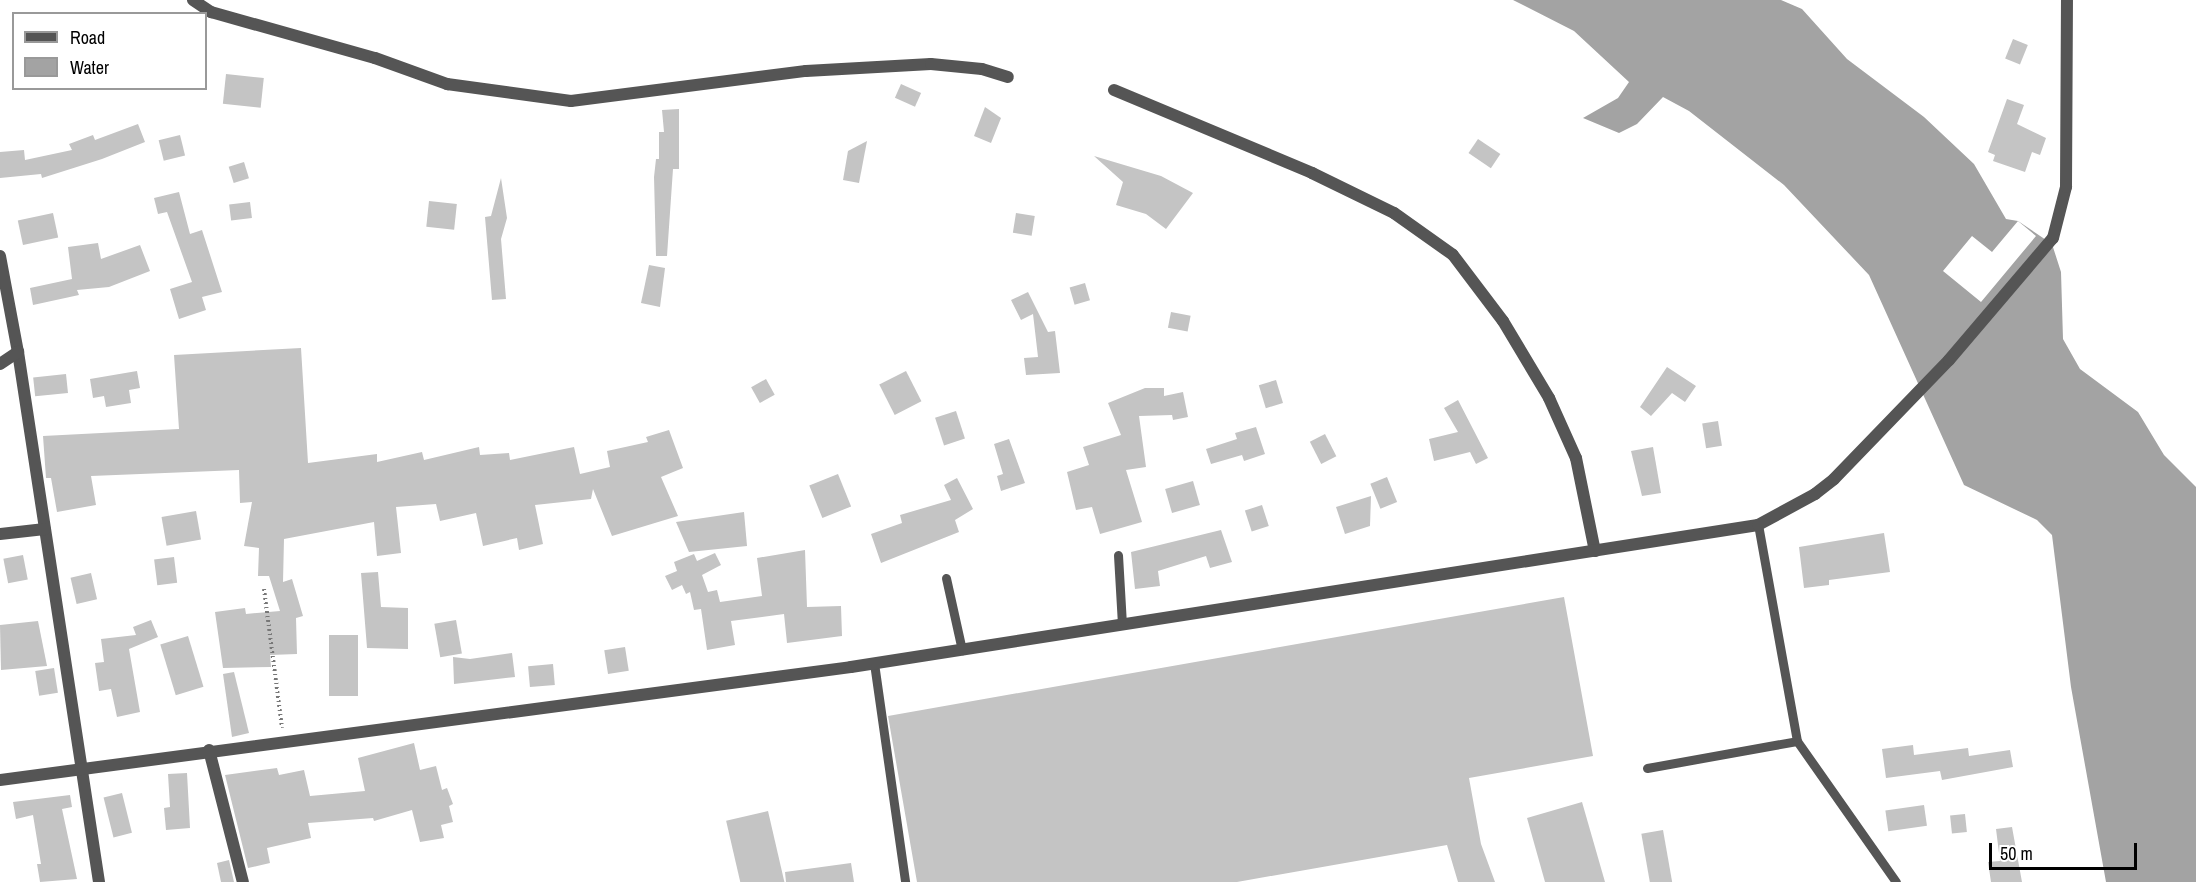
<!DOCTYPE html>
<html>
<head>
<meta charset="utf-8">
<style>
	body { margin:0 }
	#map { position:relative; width:2196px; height:882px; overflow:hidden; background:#fff; font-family:"Archivo Narrow",sans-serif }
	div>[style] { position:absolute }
	.water>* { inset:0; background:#a3a3a3 }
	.pier>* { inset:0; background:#fff }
	.building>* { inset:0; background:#c4c4c4; transform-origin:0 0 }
	.path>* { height:4px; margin-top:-2px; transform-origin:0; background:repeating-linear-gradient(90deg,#777 0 1.5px,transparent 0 4.5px) }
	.service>* { height:9px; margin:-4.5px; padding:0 4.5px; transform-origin:4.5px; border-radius:4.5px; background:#555 }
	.minor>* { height:12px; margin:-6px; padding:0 6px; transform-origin:6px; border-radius:6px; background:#555 }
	span { translate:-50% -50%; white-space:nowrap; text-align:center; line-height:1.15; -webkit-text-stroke:5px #fff; paint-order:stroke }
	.legend { position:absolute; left:12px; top:12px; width:195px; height:78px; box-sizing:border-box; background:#fff; border:2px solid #999; margin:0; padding:8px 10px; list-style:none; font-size:18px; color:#000 }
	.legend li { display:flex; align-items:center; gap:12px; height:30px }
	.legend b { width:30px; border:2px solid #999 }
	.scale { position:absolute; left:1989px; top:843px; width:148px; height:27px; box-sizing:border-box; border:3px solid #000; border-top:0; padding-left:8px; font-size:18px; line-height:21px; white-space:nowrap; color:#000; -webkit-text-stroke:4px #fff; paint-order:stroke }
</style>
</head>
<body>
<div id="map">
	<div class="water">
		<i style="clip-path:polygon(1513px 0,1781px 0,1802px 9px,1847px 59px,1924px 117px,1974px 164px,2006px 219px,2018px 221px,2052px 244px,2061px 272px,2063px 339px,2080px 369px,2138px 412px,2164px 455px,2196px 487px,2196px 882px,2106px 882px,2071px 687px,2052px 535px,2037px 520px,1964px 485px,1869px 275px,1784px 185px,1689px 111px,1663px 97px,1637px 124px,1619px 133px,1583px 118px,1618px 98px,1629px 82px,1574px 31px)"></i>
	</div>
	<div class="pier">
		<i style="clip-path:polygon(2018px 221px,2036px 236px,1981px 302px,1943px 271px,1972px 236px,1992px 252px)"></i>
	</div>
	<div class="building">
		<i style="left:2013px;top:39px;width:16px;height:21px;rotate:22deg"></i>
		<i style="left:226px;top:74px;width:38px;height:30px;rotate:6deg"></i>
		<i style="left:901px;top:84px;width:22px;height:15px;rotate:24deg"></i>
		<i style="clip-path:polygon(2007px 99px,2024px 105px,2017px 124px,2046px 138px,2040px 155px,2032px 152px,2025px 172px,1993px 161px,1995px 155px,1988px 152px)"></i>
		<i style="clip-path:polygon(985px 107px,1001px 118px,991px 143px,974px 136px)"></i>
		<i style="clip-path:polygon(679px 109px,679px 169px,673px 169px,667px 256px,656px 256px,654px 177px,656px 159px,659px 159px,659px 132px,664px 132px,662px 110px)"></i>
		<i style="clip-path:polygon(138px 124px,145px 142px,102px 159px,42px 178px,41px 174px,0 178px,0 152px,24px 150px,25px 160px,72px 150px,69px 144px,93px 135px,95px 140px)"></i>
		<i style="left:180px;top:135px;width:21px;height:22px;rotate:76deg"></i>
		<i style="left:1478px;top:139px;width:27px;height:17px;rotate:34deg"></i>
		<i style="clip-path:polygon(867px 141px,859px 183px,843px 180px,848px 151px)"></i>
		<i style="clip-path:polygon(1094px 156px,1161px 176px,1193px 193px,1166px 229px,1146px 214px,1116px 205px,1123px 182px)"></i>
		<i style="left:244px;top:162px;width:17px;height:16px;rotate:73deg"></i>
		<i style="clip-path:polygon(501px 178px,507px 218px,501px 239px,506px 299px,492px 300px,485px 217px,491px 216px)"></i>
		<i style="clip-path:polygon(179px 192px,190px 234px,202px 230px,222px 292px,202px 297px,206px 310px,179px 319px,170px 289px,192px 282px,167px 212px,158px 214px,154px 198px)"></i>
		<i style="left:429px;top:201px;width:28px;height:26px;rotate:6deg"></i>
		<i style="left:250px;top:202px;width:16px;height:21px;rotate:83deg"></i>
		<i style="left:53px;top:213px;width:25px;height:36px;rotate:78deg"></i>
		<i style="left:1016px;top:213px;width:19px;height:20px;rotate:9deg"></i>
		<i style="clip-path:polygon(98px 243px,101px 259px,140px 245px,150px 271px,109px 287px,77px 290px,79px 295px,33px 305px,30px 288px,72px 279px,68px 247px)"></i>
		<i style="clip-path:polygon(649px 265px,665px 268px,660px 307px,641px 303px)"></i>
		<i style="left:1085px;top:283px;width:18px;height:16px;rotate:74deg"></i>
		<i style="clip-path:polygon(1028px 292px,1048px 332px,1055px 331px,1060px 373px,1026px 375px,1024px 358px,1038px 357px,1033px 314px,1021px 320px,1011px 300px)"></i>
		<i style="left:1171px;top:312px;width:20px;height:16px;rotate:11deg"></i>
		<i style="clip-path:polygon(301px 348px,308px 463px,377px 454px,377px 462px,422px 452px,424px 460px,479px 447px,480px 455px,509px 453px,510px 460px,574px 447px,580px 474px,610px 467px,607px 451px,648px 442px,646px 437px,669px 430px,683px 468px,661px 477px,678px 516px,612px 536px,593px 489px,591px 499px,535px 505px,543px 544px,519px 550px,517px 538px,483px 546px,476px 513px,440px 521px,436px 504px,396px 507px,401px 553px,377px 556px,374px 522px,284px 539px,283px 582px,292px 579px,303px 616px,296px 618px,297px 654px,270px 655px,271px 667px,223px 668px,215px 612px,245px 608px,246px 614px,280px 611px,269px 576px,258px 576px,259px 548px,244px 546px,252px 502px,240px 503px,239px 470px,91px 476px,96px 505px,57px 512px,51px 478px,46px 478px,43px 436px,179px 429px,174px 355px)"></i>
		<i style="clip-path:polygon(1667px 367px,1696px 386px,1685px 402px,1672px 393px,1651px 416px,1640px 407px)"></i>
		<i style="clip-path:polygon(137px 371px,140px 388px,129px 390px,131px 403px,106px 407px,104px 396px,93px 398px,90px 379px)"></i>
		<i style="left:906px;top:371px;width:34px;height:30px;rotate:63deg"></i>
		<i style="left:66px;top:374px;width:19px;height:33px;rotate:84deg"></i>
		<i style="left:766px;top:379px;width:18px;height:17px;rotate:61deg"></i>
		<i style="left:1276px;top:380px;width:24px;height:18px;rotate:73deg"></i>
		<i style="clip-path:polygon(1145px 388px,1164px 388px,1164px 396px,1183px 392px,1188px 417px,1173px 420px,1172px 415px,1139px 416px,1146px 467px,1126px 470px,1142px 522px,1100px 534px,1092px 507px,1076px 510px,1067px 472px,1089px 465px,1083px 447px,1121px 435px,1108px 403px)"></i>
		<i style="clip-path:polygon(1458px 400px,1488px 458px,1476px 464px,1470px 452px,1434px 461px,1429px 439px,1458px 432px,1444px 408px)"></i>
		<i style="left:956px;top:411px;width:29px;height:22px;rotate:72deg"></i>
		<i style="left:1718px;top:421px;width:25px;height:16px;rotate:81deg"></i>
		<i style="clip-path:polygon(1256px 427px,1265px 454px,1244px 461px,1242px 455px,1211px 464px,1206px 449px,1237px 439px,1235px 433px)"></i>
		<i style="left:1325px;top:434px;width:25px;height:17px;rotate:63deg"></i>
		<i style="clip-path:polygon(1009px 439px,1025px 483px,1001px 491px,997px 476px,1003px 474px,994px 444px)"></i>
		<i style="clip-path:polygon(1653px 447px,1661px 493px,1642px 496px,1631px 451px)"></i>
		<i style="left:838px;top:474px;width:35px;height:31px;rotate:68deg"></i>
		<i style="left:1387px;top:477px;width:27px;height:18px;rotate:68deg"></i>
		<i style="clip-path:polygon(957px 478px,973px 509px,955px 520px,959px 532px,881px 563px,871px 534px,902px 523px,900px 515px,951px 500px,944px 485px)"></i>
		<i style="left:1193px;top:481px;width:25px;height:29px;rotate:74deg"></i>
		<i style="clip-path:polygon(1371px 496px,1370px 526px,1345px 534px,1336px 507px)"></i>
		<i style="left:1262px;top:505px;width:22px;height:18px;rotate:72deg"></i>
		<i style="left:196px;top:511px;width:29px;height:35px;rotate:80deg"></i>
		<i style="clip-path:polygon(744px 512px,747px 546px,689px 552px,676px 522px)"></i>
		<i style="clip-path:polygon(1221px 530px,1232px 562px,1210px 568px,1206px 556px,1158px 571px,1160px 586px,1135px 589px,1131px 552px)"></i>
		<i style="clip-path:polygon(1884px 533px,1890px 572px,1829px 580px,1829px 585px,1804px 588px,1799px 547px)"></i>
		<i style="clip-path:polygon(805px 550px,807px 607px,841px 606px,842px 636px,787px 643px,784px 614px,731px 621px,735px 645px,707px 650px,701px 609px,694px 610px,690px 592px,686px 594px,682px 585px,672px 590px,665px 576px,677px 571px,674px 562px,694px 554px,697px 561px,715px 553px,721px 565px,702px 575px,708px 592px,717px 590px,720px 602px,762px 596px,757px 558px)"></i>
		<i style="left:23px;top:555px;width:25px;height:20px;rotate:79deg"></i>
		<i style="left:174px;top:557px;width:26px;height:20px;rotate:83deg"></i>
		<i style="clip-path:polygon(378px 572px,381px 607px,408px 608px,408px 649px,367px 648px,361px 573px)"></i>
		<i style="left:91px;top:573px;width:27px;height:21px;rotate:77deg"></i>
		<i style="clip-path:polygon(1564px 597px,1593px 756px,1469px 778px,1481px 844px,1495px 882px,1458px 882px,1447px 845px,1237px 882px,917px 882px,888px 716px)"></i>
		<i style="clip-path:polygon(151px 620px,158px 637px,129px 649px,140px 712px,117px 717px,111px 689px,99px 691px,95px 663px,104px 662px,101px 639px,136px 635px,133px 627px)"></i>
		<i style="left:456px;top:620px;width:34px;height:22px;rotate:80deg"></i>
		<i style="clip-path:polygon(38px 621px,47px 666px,1px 670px,0 625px)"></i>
		<i style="left:329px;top:635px;width:29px;height:61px"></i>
		<i style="left:188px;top:636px;width:53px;height:29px;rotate:73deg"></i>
		<i style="left:625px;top:647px;width:24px;height:21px;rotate:81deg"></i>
		<i style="clip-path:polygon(512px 653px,515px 677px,454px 684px,453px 657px,470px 659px)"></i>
		<i style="left:553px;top:664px;width:21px;height:25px;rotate:85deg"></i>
		<i style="left:54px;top:668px;width:25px;height:19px;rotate:81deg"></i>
		<i style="clip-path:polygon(234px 672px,249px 733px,232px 737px,223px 674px)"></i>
		<i style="clip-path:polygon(414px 743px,420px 770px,436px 766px,442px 790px,447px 788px,453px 804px,449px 806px,453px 822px,441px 825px,444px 838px,420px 842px,412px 810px,374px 821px,373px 818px,308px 823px,311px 838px,267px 848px,270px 863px,248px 868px,225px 775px,277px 768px,279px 775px,304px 770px,310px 796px,365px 791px,358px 758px)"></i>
		<i style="clip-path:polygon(1913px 745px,1914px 755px,1968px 748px,1969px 756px,2010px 750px,2013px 767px,1942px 780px,1940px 771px,1886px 778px,1882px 749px)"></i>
		<i style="clip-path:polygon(187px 773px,190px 828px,166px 830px,164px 808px,170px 807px,168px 774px)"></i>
		<i style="left:122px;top:793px;width:41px;height:19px;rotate:76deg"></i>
		<i style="clip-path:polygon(70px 795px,72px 807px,62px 809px,77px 879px,40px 882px,37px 864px,41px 864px,33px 815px,16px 819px,13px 802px)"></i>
		<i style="clip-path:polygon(1582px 802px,1605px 882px,1545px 882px,1527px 818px)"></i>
		<i style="left:1924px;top:805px;width:21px;height:39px;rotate:82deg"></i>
		<i style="left:768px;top:811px;width:73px;height:43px;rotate:77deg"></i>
		<i style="left:1965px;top:814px;width:18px;height:15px;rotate:84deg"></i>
		<i style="clip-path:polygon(2012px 827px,2022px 882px,1991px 882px,1988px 862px,2000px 861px,1996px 829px)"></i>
		<i style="left:1663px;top:830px;width:53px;height:22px;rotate:80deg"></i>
		<i style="clip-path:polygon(229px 860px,234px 882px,221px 882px,217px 863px)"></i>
		<i style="clip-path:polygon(851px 863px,854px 882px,786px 882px,785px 872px)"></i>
	</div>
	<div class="path">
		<i style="left:264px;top:589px;width:140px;rotate:82.6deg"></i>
	</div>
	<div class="service">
		<i style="left:1118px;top:555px;width:70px;rotate:86.7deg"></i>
		<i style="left:946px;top:578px;width:74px;rotate:77.5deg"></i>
		<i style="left:874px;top:663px;width:221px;rotate:81.9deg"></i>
		<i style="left:1797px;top:741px;width:172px;rotate:54.9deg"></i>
		<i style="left:1647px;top:768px;width:152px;rotate:-10.2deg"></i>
		<i style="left:1797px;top:741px;width:219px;rotate:-100.2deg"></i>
	</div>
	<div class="minor">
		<i style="left:193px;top:0;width:22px;rotate:34deg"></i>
		<i style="left:211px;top:12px;width:170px;rotate:15.7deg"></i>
		<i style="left:375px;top:58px;width:77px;rotate:19.9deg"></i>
		<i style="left:447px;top:84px;width:125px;rotate:7.8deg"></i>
		<i style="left:571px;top:101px;width:237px;rotate:-7.3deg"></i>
		<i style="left:806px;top:71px;width:125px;rotate:-3.2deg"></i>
		<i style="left:931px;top:64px;width:51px;rotate:5.6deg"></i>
		<i style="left:982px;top:69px;width:27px;rotate:17deg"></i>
		<i style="left:1114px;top:90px;width:215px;rotate:22.7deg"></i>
		<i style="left:1312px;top:173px;width:91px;rotate:26deg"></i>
		<i style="left:1394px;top:213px;width:72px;rotate:35.4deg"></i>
		<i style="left:1453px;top:255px;width:83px;rotate:52.9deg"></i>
		<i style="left:1503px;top:321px;width:90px;rotate:59.1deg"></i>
		<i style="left:1549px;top:398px;width:66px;rotate:65.8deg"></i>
		<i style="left:1576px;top:458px;width:95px;rotate:78.5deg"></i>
		<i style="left:0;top:256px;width:98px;rotate:79.4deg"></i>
		<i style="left:18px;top:352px;width:536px;rotate:81.31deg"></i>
		<i style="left:0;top:364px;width:22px;rotate:-34deg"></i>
		<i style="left:0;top:534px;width:45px;rotate:-6.3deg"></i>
		<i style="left:209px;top:750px;width:136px;rotate:75.6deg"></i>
		<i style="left:0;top:780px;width:858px;rotate:-7.56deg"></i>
		<i style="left:851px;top:667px;width:918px;rotate:-8.9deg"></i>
		<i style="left:1758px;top:525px;width:65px;rotate:-28.5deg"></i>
		<i style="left:1815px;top:494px;width:24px;rotate:-38deg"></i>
		<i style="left:1834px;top:479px;width:165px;rotate:-46deg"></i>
		<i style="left:1949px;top:360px;width:160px;rotate:-49.6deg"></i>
		<i style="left:2053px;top:238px;width:53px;rotate:-75.7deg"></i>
		<i style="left:2066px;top:187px;width:187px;rotate:-89.7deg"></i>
	</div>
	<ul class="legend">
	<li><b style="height:8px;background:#555"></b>Road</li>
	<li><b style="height:16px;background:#a3a3a3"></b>Water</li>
	</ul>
	<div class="scale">50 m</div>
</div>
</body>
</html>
